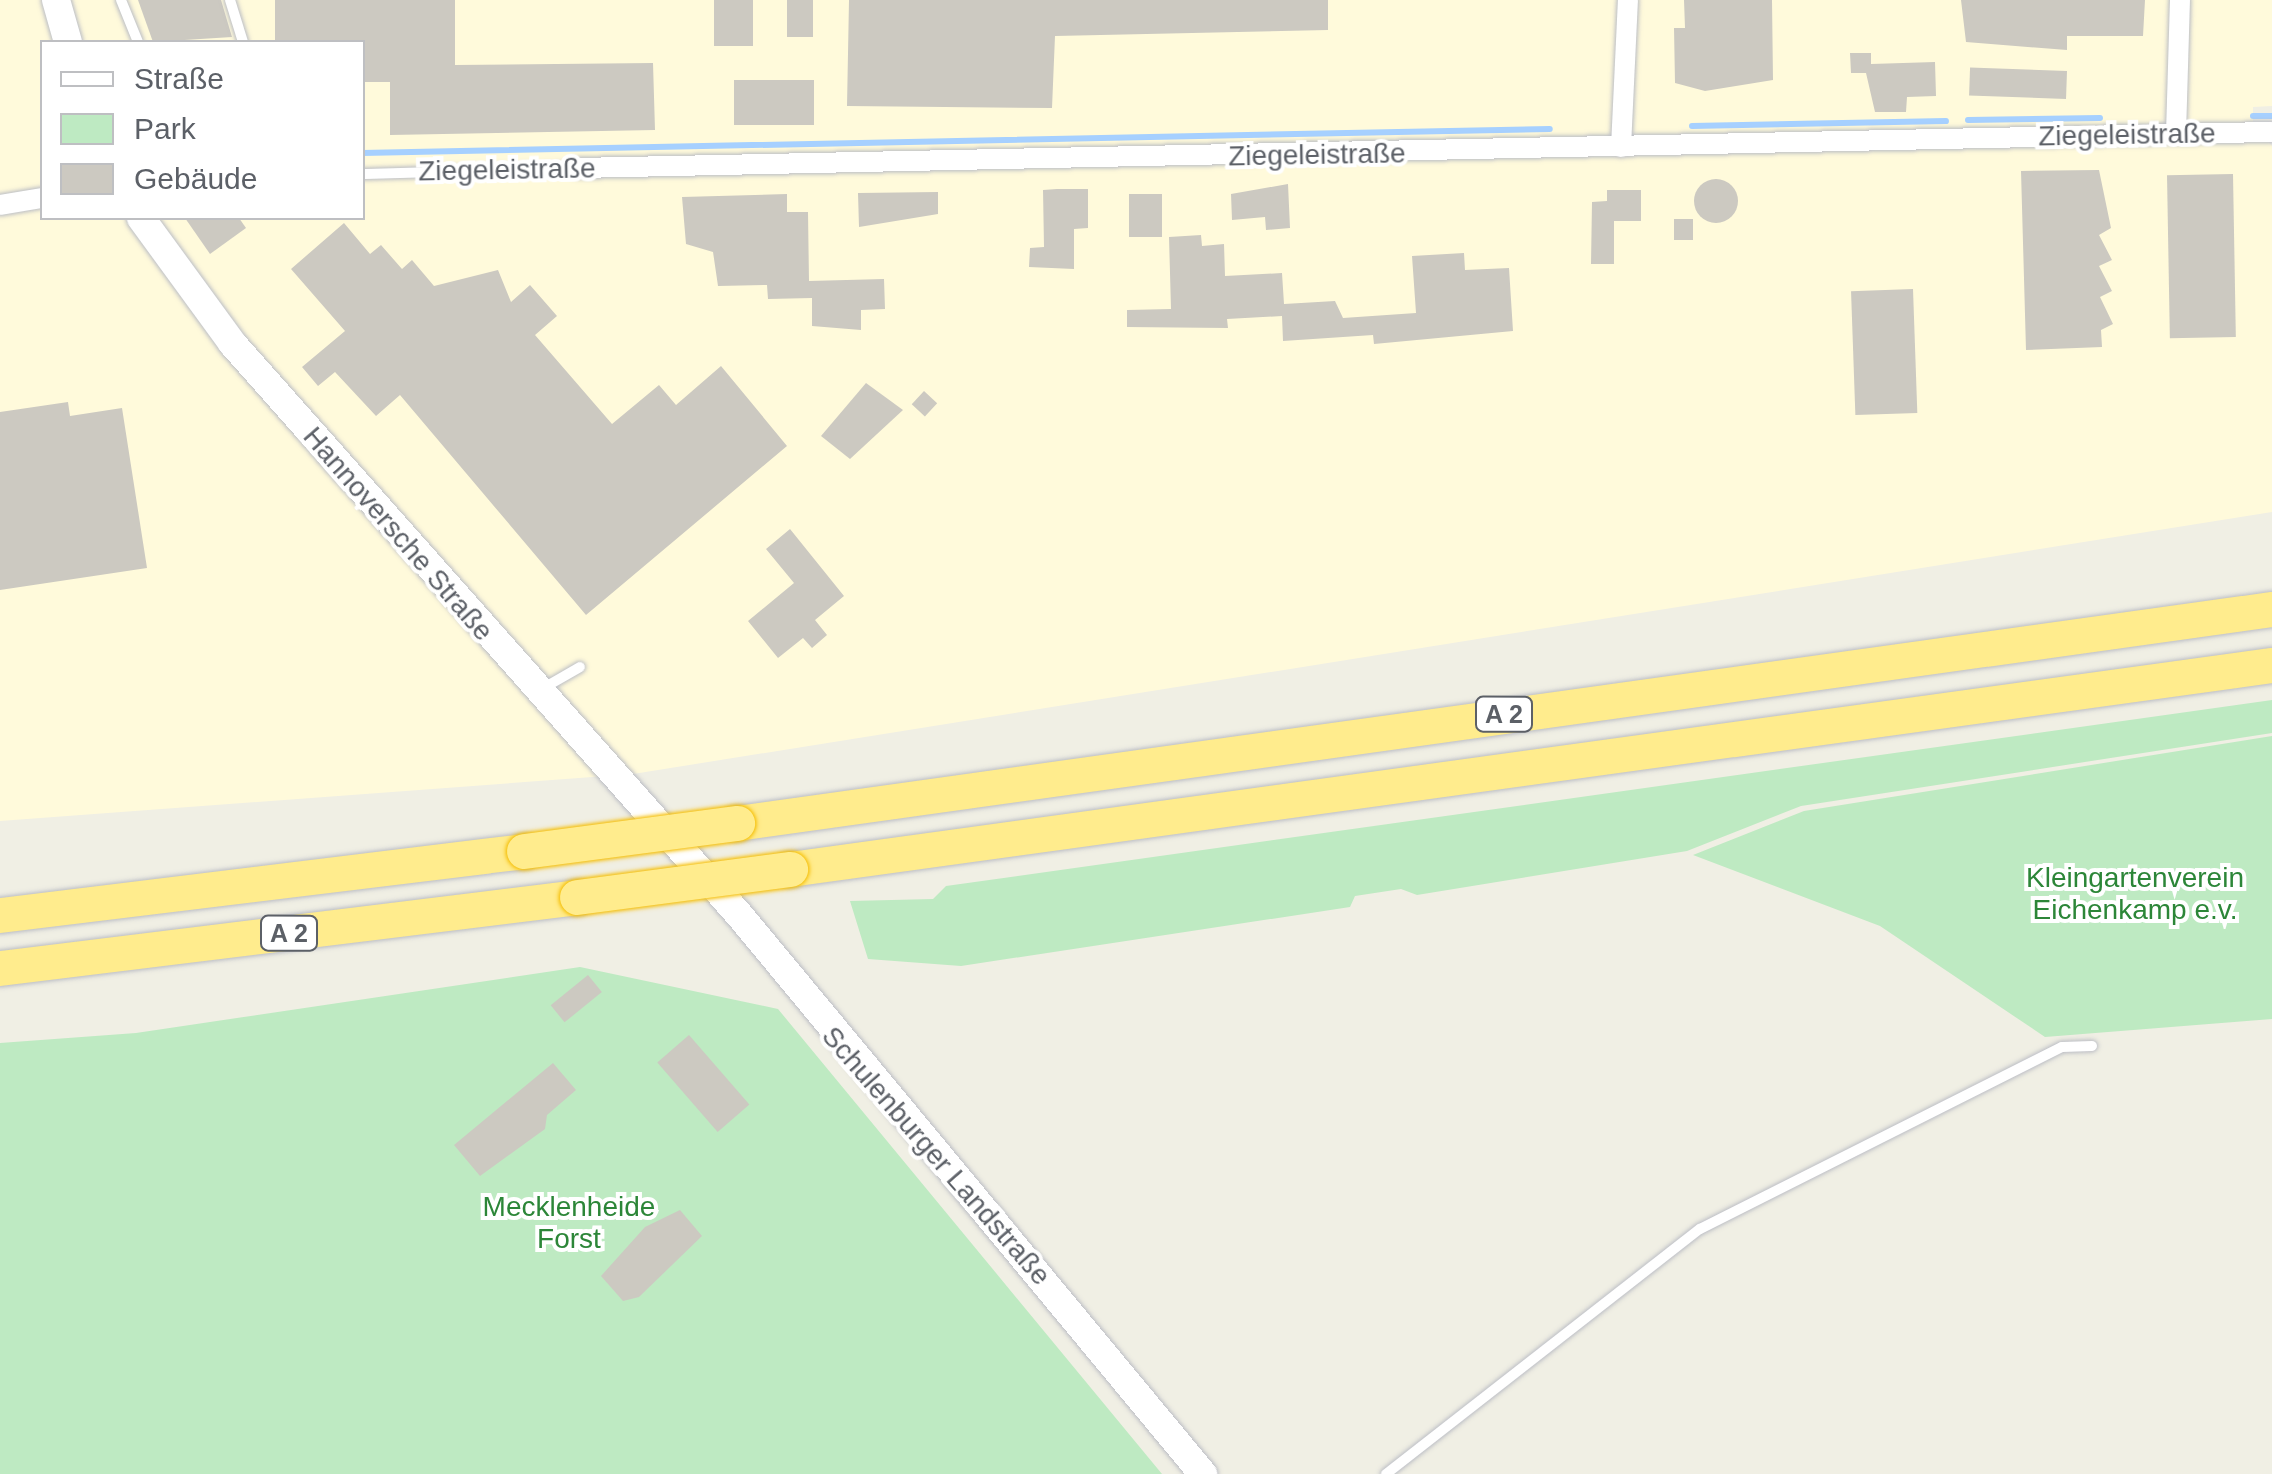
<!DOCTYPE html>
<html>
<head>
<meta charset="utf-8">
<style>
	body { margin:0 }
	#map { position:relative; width:2272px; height:1474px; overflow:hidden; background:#f0efe4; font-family:Helvetica,sans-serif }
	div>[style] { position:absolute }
	.commercial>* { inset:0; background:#fffadb }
	.green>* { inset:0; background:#beeac2 }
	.stream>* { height:6px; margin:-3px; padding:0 3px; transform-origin:3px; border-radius:3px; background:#a6d0ff }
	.building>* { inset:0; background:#ccc9c1; transform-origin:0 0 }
	.round { border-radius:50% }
	.roads { filter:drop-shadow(0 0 2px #bcbec5) drop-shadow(0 0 2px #bcbec5) }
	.lane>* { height:10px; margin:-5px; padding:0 5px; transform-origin:5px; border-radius:5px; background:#fff }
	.street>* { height:20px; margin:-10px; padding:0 10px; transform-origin:10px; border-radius:10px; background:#fff }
	.secondary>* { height:28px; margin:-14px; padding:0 14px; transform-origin:14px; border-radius:14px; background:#fff }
	.highway>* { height:35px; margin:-17.5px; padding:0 17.5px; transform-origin:17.5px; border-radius:17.5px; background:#ffec8d }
	.bridges { filter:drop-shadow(0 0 2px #f5bd00) drop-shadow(0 0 2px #f5bd00) }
	.highway-bridge>* { height:35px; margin:-17.5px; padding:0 17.5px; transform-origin:17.5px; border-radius:17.5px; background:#ffec8d }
	span { translate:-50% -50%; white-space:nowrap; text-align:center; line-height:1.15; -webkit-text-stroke:8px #fff; paint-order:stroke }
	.shield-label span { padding:2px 8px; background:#fff; border:2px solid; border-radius:8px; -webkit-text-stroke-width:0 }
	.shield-label { font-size:25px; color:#5c6067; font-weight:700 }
	.street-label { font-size:28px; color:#5c6067 }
	.park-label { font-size:28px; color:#2c8638 }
	.legend { position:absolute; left:40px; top:40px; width:325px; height:180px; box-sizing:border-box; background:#fff; border:2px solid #bebfc2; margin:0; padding:12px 18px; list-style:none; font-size:30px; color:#5c6067 }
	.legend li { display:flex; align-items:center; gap:20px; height:50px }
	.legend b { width:50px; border:2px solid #bebfc2 }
</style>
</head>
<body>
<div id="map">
	<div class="commercial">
		<i style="clip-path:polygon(evenodd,0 0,2272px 0,2272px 106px,2253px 107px,2253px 124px,2272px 146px,2272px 512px,633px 774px,0 821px,0 0,42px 42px,362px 42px,362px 218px,42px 218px,42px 42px)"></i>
	</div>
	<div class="green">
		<i style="clip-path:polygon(2272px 700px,2272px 733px,1801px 806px,1687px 851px,1417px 895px,1401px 889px,1355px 896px,1350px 907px,961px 966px,868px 959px,850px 901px,933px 899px,946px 886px)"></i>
		<i style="clip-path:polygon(2272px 736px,2272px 1019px,2045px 1037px,1880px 926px,1693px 855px,1804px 811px)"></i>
		<i style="clip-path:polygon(580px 967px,778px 1009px,1162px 1474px,0 1474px,0 1043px,136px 1033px)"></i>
	</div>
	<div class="stream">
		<i style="left:2253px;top:116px;width:19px"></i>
		<i style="left:1968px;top:120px;width:132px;rotate:-0.9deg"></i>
		<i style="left:1692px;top:126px;width:254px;rotate:-1.1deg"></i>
		<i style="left:362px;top:153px;width:1188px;rotate:-1.16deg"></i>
	</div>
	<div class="building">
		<i style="clip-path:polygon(138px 0,221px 0,232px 37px,153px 42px)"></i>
		<i style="clip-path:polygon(275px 0,455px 0,455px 65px,653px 63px,655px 130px,390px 135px,390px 82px,362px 82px,362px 42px,275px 42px)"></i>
		<i style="left:714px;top:0;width:39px;height:46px"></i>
		<i style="left:787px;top:0;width:26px;height:37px"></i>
		<i style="clip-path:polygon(849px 0,1328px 0,1328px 30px,1055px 36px,1052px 108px,847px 106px)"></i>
		<i style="clip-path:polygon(1684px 0,1772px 0,1773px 80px,1705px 91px,1675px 83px,1674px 28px,1685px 28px)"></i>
		<i style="clip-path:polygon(1961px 0,2145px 0,2143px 36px,2067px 36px,2067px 50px,1966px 42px)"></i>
		<i style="clip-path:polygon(1850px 53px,1871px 53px,1871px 64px,1935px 62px,1936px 96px,1907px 97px,1906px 112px,1875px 112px,1866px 73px,1851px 73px)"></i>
		<i style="left:2067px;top:71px;width:28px;height:97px;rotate:92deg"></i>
		<i style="left:734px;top:80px;width:80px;height:45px"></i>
		<i style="clip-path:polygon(2099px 170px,2111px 228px,2099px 235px,2112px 260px,2099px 266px,2112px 291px,2100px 297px,2113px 324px,2101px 330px,2102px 347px,2026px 350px,2021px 171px)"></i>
		<i style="left:2233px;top:174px;width:163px;height:66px;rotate:89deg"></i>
		<i class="round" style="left:1694px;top:179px;width:44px;height:44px"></i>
		<i style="clip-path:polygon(1288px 184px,1290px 228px,1266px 230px,1265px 217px,1232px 220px,1231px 194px)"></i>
		<i style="clip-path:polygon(1057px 189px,1088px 189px,1088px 228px,1074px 229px,1074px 269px,1029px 267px,1030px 248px,1044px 247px,1043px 190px)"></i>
		<i style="clip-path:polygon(1607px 190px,1641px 190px,1641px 221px,1614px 221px,1614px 264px,1591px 264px,1592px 202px,1607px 201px)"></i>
		<i style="clip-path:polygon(938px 192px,938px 214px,859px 227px,858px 193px)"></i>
		<i style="clip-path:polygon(787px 194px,787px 212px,808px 212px,809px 281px,884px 279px,885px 309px,861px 310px,861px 330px,812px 326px,812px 298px,768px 299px,767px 285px,718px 286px,713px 252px,686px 244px,682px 197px)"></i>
		<i style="left:1129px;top:194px;width:33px;height:43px"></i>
		<i style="clip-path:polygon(185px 218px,239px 218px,246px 228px,210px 254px)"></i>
		<i style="left:1674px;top:219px;width:19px;height:21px"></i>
		<i style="clip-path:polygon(344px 223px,370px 254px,381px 245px,402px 269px,412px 260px,434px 286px,498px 270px,511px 302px,530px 285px,557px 316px,535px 335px,612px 424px,659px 385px,676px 405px,721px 366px,787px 446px,586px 615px,400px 395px,376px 416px,335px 372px,318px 386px,302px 367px,345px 331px,291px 269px)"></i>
		<i style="clip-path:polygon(1201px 235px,1202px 246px,1224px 244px,1225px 276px,1282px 273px,1284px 304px,1335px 301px,1343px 318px,1416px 313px,1412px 256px,1464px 253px,1465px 270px,1509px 268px,1513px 331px,1374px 344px,1373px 335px,1283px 341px,1282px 316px,1227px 319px,1228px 328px,1127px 327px,1127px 310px,1171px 309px,1169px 237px)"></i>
		<i style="left:1913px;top:289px;width:124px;height:62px;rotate:88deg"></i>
		<i style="clip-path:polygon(866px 383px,903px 410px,850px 459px,821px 436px)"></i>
		<i style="left:924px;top:391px;width:18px;height:18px;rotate:43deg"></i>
		<i style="clip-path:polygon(68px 402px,70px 416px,122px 408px,147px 568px,0 590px,0 412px)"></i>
		<i style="clip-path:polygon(790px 529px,844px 596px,815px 620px,827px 635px,812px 648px,803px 638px,778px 658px,748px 621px,794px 583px,766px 549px)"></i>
		<i style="left:588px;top:975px;width:22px;height:48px;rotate:51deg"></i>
		<i style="left:689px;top:1035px;width:92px;height:42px;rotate:49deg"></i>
		<i style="clip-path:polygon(553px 1063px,576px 1090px,547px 1115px,545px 1129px,480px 1176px,454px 1145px)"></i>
		<i style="clip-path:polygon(680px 1210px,702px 1236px,639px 1297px,623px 1301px,601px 1276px,645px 1227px)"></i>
	</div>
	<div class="roads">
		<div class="lane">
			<i style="left:121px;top:0;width:45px;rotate:68deg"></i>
			<i style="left:230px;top:0;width:44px;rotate:72.8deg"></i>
			<i style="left:362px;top:174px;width:216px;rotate:-1.6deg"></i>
			<i style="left:540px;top:690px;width:46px;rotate:-29.9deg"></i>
			<i style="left:1386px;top:1474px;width:398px;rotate:-38deg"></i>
			<i style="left:1700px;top:1229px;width:405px;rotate:-26.7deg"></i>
			<i style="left:2062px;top:1047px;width:30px;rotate:-2deg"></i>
		</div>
		<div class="street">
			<i style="left:2176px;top:134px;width:134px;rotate:-88.3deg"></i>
			<i style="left:1621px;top:147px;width:147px;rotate:-87.3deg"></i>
			<i style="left:578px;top:168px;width:1694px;rotate:-1.22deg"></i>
			<i style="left:0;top:205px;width:43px;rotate:-9.5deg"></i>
		</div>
		<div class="secondary">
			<i style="left:56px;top:0;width:44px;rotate:74.1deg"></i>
			<i style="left:141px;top:218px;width:155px;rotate:53.9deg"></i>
			<i style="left:232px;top:343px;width:767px;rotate:48.43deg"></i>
			<i style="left:741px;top:917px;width:724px;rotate:50.33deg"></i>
		</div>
		<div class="highway">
			<i style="left:737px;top:823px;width:1550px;rotate:-7.94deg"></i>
			<i style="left:790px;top:869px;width:1496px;rotate:-7.84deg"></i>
			<i style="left:0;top:915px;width:528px;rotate:-6.96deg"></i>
			<i style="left:0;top:968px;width:581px;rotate:-7.01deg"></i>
		</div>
	</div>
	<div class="bridges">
		<div class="highway-bridge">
			<i style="left:524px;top:851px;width:215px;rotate:-7.5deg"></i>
			<i style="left:577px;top:897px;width:215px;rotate:-7.5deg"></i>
		</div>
	</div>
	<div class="shield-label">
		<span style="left:1504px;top:714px">A 2</span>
		<span style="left:289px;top:933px">A 2</span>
	</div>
	<div class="street-label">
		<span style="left:2127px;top:135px;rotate:-1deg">Ziegeleistraße</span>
		<span style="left:1317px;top:155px;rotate:-1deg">Ziegeleistraße</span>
		<span style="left:507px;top:170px;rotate:-1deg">Ziegeleistraße</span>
		<span style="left:398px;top:534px;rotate:49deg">Hannoversche Straße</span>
		<span style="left:936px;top:1156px;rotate:49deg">Schulenburger Landstraße</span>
	</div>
	<div class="park-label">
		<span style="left:2135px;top:894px">Kleingartenverein<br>Eichenkamp e.v.</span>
		<span style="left:569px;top:1223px">Mecklenheide<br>Forst</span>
	</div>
	<ul class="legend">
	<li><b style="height:12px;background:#fff"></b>Straße</li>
	<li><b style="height:28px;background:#beeac2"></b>Park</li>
	<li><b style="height:28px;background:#ccc9c1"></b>Gebäude</li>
	</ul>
</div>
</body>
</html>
